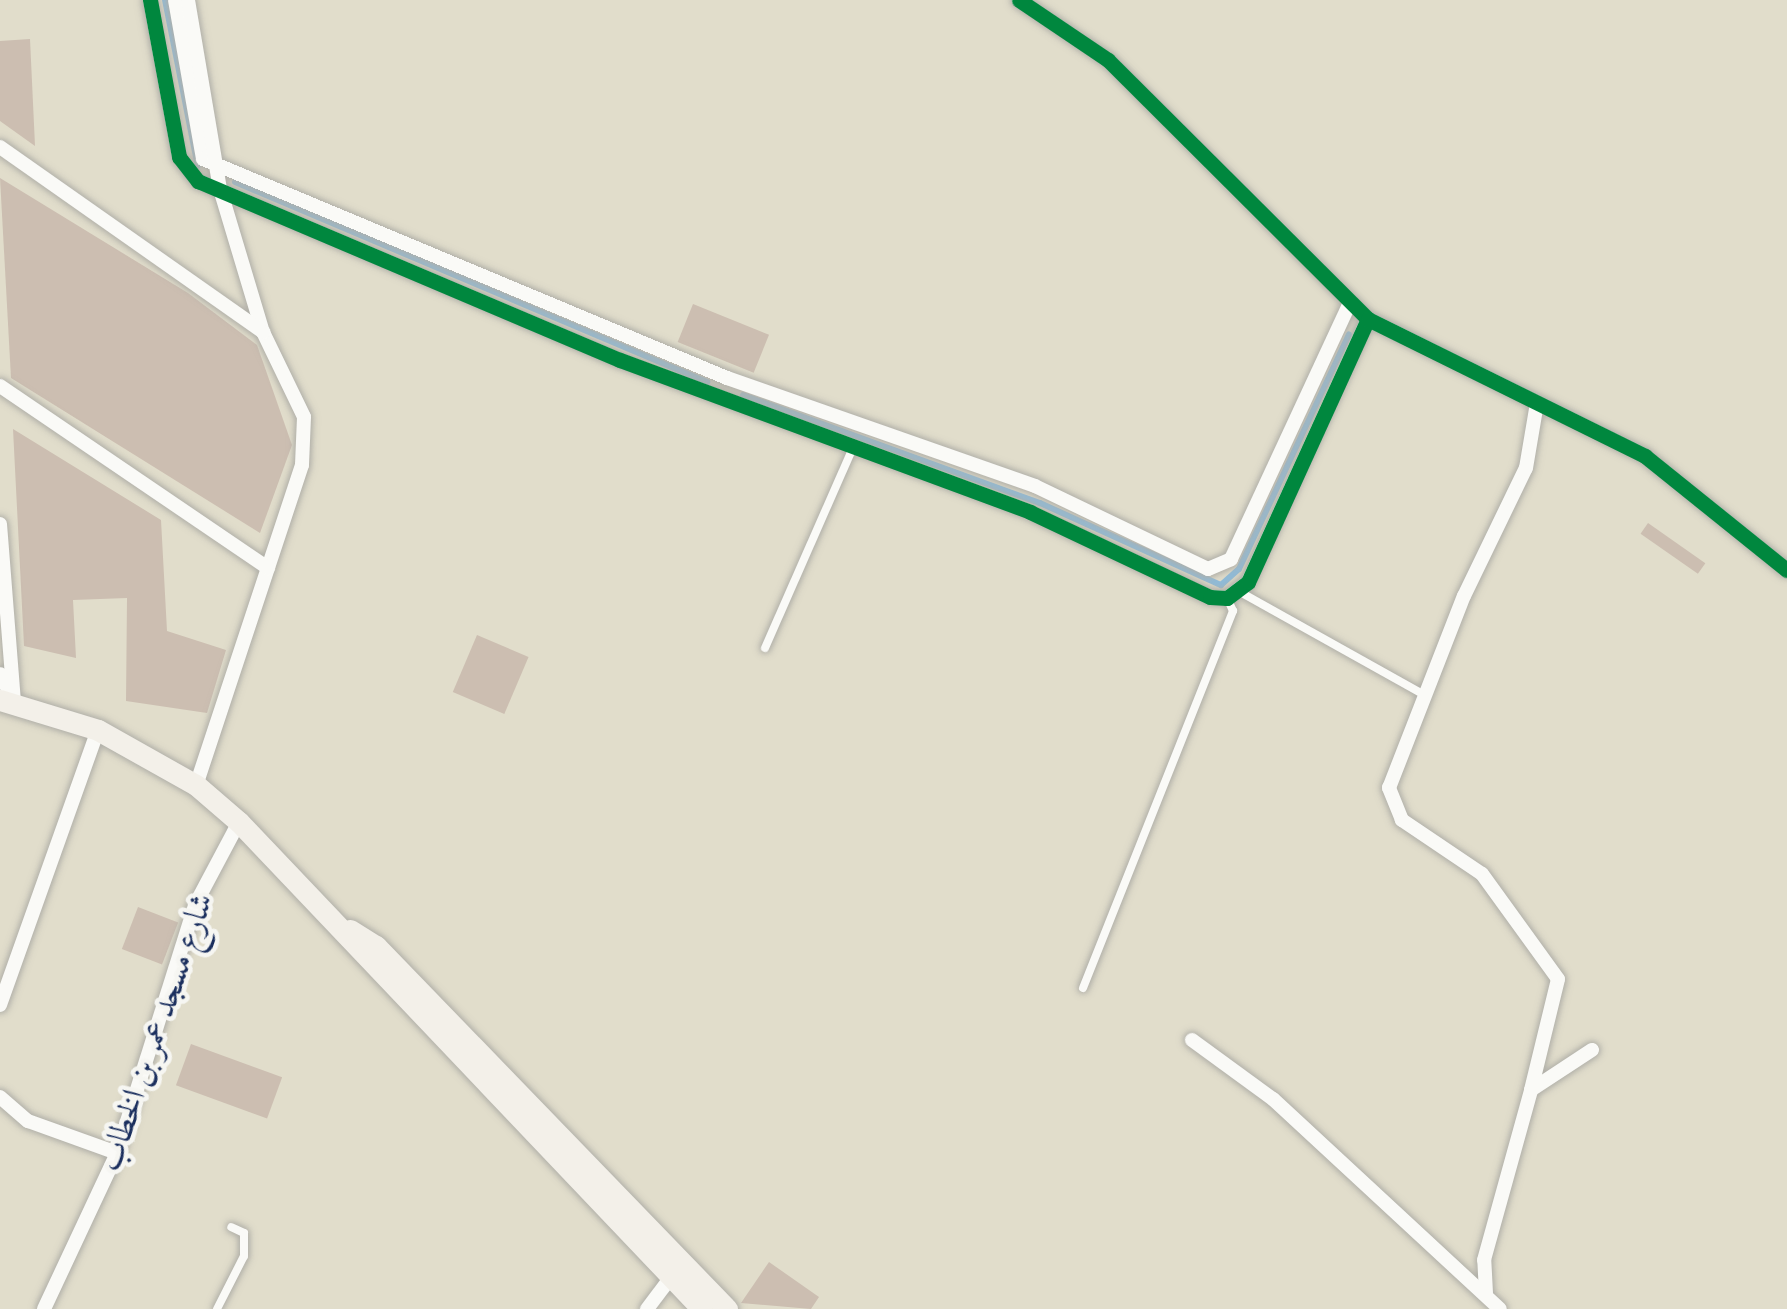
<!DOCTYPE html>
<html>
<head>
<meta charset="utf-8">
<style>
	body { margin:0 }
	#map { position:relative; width:1787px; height:1309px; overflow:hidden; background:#e1ddcb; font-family:Alegreya,Amiri,serif }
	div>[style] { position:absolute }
	.stream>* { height:6px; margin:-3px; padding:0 3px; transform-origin:3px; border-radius:3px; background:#8ebbd9 }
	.building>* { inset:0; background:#ccbeb1; transform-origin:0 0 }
	.roads { filter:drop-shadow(0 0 3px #b0afa8) drop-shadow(0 0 3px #b0afa8) }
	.service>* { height:8px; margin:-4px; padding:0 4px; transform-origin:4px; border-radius:4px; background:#fafaf7 }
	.minor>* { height:14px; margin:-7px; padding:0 7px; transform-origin:7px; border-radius:7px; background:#fafaf7 }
	.secondary>* { height:21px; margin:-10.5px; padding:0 10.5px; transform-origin:10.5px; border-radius:10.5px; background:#f3f0e9 }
	.cycleway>* { height:15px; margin:-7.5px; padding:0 7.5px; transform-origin:7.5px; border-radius:7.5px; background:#00873e }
	span { translate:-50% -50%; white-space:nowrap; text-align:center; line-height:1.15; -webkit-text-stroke:9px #f6f6f2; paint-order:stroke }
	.street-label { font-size:33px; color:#1b2f5e }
</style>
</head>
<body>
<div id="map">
	<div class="stream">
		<i style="left:165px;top:0;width:169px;rotate:78.8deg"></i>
		<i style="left:235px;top:182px;width:513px;rotate:22.96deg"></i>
		<i style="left:743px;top:395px;width:316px;rotate:20deg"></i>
		<i style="left:1040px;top:503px;width:199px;rotate:24.4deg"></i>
		<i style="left:1221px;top:585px;width:24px;rotate:-42deg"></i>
		<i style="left:1239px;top:569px;width:259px;rotate:-64.9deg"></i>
	</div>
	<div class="building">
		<i style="clip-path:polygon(30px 39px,35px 146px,0 121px,0 41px)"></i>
		<i style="clip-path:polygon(0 178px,188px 293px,257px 345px,292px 445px,260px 533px,11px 378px)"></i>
		<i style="left:693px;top:304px;width:82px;height:41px;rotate:22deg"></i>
		<i style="clip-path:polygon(13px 429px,161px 520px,167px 631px,226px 650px,207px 713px,126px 701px,127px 598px,73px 600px,76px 658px,24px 646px)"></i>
		<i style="left:1648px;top:523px;width:70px;height:13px;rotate:35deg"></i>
		<i style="left:477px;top:635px;width:56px;height:62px;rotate:23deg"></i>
		<i style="left:138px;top:907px;width:43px;height:45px;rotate:21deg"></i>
		<i style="left:191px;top:1044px;width:97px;height:44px;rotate:20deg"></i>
		<i style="clip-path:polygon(769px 1262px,819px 1297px,811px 1309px,741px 1303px)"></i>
	</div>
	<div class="roads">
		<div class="service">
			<i style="left:1240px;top:592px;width:213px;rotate:29.2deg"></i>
			<i style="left:765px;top:648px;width:219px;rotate:-66.3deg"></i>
			<i style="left:1083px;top:988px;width:406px;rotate:-68.3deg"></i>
			<i style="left:1233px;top:611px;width:12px;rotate:-114deg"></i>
			<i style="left:217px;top:1309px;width:59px;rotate:-63deg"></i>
			<i style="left:244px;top:1256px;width:23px;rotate:-90deg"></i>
			<i style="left:244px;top:1233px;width:14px;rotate:-155deg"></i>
		</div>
		<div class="minor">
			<i style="left:150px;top:0;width:160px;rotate:79.5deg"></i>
			<i style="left:179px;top:157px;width:31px;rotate:52deg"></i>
			<i style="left:198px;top:181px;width:458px;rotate:23deg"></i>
			<i style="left:620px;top:360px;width:437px;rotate:20.3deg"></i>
			<i style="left:1030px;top:512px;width:199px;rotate:25.3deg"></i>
			<i style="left:1210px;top:597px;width:17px;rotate:3deg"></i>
			<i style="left:1227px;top:598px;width:26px;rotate:-37deg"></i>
			<i style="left:1248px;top:582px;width:289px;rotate:-65.5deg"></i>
			<i style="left:175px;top:0;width:161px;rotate:80deg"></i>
			<i style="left:203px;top:159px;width:568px;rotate:22.68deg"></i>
			<i style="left:727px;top:378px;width:326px;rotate:19.3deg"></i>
			<i style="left:1035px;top:486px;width:192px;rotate:25.6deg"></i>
			<i style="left:1208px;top:569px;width:25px;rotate:-23deg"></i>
			<i style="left:1231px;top:559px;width:280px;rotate:-65.1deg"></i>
			<i style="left:188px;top:0;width:192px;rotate:80.4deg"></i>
			<i style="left:220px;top:189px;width:149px;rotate:73.3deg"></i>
			<i style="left:263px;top:332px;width:94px;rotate:64.2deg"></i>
			<i style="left:304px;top:417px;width:48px;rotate:92.4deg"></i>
			<i style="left:302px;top:465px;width:337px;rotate:108.3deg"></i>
			<i style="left:1019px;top:0;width:107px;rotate:34deg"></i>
			<i style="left:1108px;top:60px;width:367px;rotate:44.9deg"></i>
			<i style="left:1368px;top:319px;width:309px;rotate:26.3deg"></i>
			<i style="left:1645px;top:456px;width:182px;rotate:38.8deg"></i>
			<i style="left:0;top:147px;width:322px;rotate:35.1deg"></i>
			<i style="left:0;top:386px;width:324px;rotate:34.2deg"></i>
			<i style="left:0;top:524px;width:178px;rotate:85.5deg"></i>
			<i style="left:14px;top:701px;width:30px;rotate:-117deg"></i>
			<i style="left:0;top:1005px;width:292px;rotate:-70.4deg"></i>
			<i style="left:1192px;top:1040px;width:100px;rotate:36.1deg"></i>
			<i style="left:1273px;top:1099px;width:309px;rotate:42.8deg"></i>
			<i style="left:1531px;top:1090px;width:114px;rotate:-76.3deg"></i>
			<i style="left:1558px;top:979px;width:130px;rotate:-125.9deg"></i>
			<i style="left:1482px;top:874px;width:97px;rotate:-146deg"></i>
			<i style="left:1402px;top:820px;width:35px;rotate:-112deg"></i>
			<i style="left:1389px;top:788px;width:206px;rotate:-68.7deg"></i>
			<i style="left:1464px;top:596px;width:142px;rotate:-64.2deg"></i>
			<i style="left:1526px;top:468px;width:60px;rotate:-80.4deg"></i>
			<i style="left:0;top:1097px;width:37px;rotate:41deg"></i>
			<i style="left:28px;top:1121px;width:95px;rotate:19.8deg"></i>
			<i style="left:1486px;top:1293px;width:33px;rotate:-93deg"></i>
			<i style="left:1484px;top:1260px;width:176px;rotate:-74.5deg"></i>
			<i style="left:1531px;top:1090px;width:73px;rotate:-33.3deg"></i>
			<i style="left:44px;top:1309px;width:172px;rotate:-64.9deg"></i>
			<i style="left:117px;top:1153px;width:262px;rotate:-72.5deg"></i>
			<i style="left:196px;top:903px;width:92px;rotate:-62deg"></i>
			<i style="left:647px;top:1309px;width:35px;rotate:-53deg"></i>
		</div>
		<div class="secondary">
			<i style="left:0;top:700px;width:102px;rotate:17deg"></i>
			<i style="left:98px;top:730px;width:112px;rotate:29.3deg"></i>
			<i style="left:196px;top:785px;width:57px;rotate:40.7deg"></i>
			<i style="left:239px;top:822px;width:672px;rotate:46.45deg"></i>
			<i style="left:350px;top:930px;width:31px;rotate:32deg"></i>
			<i style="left:376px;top:946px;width:505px;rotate:45.96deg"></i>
		</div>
	</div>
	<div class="cycleway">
		<i style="left:150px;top:0;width:160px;rotate:79.5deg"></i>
		<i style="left:179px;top:157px;width:31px;rotate:52deg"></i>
		<i style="left:198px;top:181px;width:458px;rotate:23deg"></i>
		<i style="left:620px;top:360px;width:437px;rotate:20.3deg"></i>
		<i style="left:1030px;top:512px;width:199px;rotate:25.3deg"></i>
		<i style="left:1210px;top:597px;width:17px;rotate:3deg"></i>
		<i style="left:1227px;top:598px;width:26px;rotate:-37deg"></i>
		<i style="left:1248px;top:582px;width:289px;rotate:-65.5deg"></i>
		<i style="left:1019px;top:0;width:107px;rotate:34deg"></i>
		<i style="left:1108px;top:60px;width:367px;rotate:44.9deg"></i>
		<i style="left:1368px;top:319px;width:309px;rotate:26.3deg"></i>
		<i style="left:1645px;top:456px;width:182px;rotate:38.8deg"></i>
	</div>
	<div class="street-label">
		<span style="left:155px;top:1032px;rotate:-71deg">شارع مسجد عمر بن الخطاب</span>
	</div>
</div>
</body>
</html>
